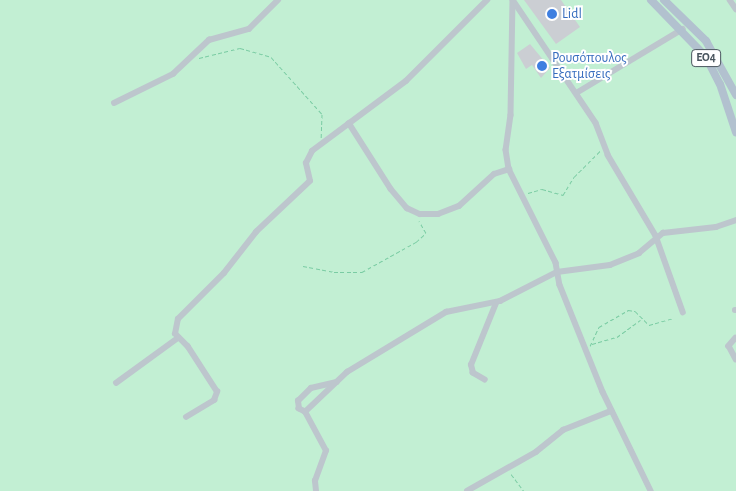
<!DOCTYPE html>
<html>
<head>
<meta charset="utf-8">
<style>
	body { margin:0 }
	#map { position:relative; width:736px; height:491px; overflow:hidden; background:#f3f1f1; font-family:"Alegreya Sans",sans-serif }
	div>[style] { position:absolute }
	.green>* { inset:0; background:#c2efd3; transform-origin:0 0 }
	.building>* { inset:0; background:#cbced3 }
	.path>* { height:1px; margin-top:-0.5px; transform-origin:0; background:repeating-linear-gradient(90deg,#7acca3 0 4px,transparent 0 6.5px) }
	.minor>* { height:5.5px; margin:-2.75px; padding:0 2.75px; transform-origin:2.75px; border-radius:2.75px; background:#bdc6cd }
	.major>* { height:8px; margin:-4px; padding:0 4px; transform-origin:4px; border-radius:4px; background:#b2c1cf }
	.dots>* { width:14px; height:14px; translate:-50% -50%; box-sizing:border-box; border:2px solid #fff; border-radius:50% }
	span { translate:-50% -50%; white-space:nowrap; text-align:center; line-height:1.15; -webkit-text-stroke:4px #fff; paint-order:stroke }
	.shield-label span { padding:1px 4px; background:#fff; border:1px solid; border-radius:4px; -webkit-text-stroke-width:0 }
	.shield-label { font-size:12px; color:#49555e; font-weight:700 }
	.shop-label { font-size:14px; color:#366cbe }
	.left { translate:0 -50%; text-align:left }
</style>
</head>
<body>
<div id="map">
	<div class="green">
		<i style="left:0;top:0;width:736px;height:491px"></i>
	</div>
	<div class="building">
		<i style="clip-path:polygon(524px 0,561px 0,580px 27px,556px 44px)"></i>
		<i style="clip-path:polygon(530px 44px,550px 68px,541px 78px,532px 65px,526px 69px,517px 53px)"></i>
	</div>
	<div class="path">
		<i style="left:199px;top:58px;width:42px;rotate:-13.7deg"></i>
		<i style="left:240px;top:48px;width:32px;rotate:16deg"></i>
		<i style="left:271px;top:57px;width:76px;rotate:48.2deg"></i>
		<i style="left:322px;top:114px;width:24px;rotate:92deg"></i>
		<i style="left:528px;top:193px;width:15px;rotate:-16deg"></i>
		<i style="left:542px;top:189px;width:22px;rotate:16deg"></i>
		<i style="left:563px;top:195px;width:21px;rotate:-59deg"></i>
		<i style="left:574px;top:177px;width:37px;rotate:-45deg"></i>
		<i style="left:303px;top:266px;width:32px;rotate:11deg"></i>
		<i style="left:334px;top:272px;width:28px"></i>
		<i style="left:362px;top:272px;width:62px;rotate:-29.1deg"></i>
		<i style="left:416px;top:242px;width:13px;rotate:-42deg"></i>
		<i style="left:426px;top:233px;width:14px;rotate:-120deg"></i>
		<i style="left:592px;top:344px;width:26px;rotate:-16deg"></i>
		<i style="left:617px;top:337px;width:29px;rotate:-36deg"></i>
		<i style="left:590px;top:346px;width:21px;rotate:-65deg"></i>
		<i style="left:599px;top:327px;width:34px;rotate:-30deg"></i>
		<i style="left:628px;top:310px;width:7px;rotate:8deg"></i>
		<i style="left:635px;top:311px;width:20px;rotate:45deg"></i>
		<i style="left:649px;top:325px;width:25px;rotate:-16deg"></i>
		<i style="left:511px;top:474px;width:21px;rotate:53deg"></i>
	</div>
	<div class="minor">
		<i style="left:513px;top:0;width:115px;rotate:91deg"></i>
		<i style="left:511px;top:115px;width:35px;rotate:98deg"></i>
		<i style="left:506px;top:150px;width:19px;rotate:81deg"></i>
		<i style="left:509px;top:169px;width:105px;rotate:63.4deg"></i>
		<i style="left:556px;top:263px;width:22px;rotate:80deg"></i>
		<i style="left:560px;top:285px;width:115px;rotate:68.1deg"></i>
		<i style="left:603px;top:392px;width:110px;rotate:64.1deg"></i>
		<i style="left:513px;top:0;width:148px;rotate:56deg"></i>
		<i style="left:596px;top:123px;width:34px;rotate:69deg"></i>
		<i style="left:608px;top:155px;width:94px;rotate:59.3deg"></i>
		<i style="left:656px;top:236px;width:81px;rotate:70.4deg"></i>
		<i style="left:730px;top:0;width:11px;rotate:56deg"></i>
		<i style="left:578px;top:92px;width:122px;rotate:-31deg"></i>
		<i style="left:114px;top:103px;width:66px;rotate:-26.2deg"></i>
		<i style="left:173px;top:74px;width:50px;rotate:-43.4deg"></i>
		<i style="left:209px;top:40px;width:41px;rotate:-15.4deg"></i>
		<i style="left:249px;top:29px;width:41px;rotate:-45deg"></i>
		<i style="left:349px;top:123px;width:78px;rotate:57.5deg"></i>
		<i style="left:391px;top:189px;width:25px;rotate:50deg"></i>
		<i style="left:407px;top:208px;width:14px;rotate:25deg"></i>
		<i style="left:420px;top:214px;width:18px"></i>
		<i style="left:438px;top:214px;width:22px;rotate:-21deg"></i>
		<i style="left:459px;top:206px;width:47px;rotate:-42.4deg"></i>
		<i style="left:494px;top:174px;width:16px;rotate:-18deg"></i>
		<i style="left:735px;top:310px;width:1px"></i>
		<i style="left:736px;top:338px;width:11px;rotate:131deg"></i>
		<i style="left:729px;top:346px;width:15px;rotate:62deg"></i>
		<i style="left:485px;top:380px;width:14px;rotate:-150deg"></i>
		<i style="left:473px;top:373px;width:8px;rotate:-104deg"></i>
		<i style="left:471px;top:365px;width:67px;rotate:-68deg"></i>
		<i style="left:116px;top:383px;width:77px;rotate:-36deg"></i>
		<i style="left:305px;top:412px;width:7px;rotate:-153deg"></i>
		<i style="left:299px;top:409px;width:8px;rotate:-97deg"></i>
		<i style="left:298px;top:401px;width:18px;rotate:-45deg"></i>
		<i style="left:311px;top:388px;width:26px;rotate:-13deg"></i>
		<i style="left:186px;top:417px;width:33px;rotate:-31deg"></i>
		<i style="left:214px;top:400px;width:9px;rotate:-69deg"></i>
		<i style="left:217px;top:392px;width:54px;rotate:-122.8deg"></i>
		<i style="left:188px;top:347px;width:18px;rotate:-135deg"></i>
		<i style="left:175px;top:334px;width:15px;rotate:-79deg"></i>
		<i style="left:178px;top:319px;width:65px;rotate:-45deg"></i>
		<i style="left:224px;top:273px;width:52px;rotate:-52deg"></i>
		<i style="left:256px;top:232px;width:74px;rotate:-43.4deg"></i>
		<i style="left:310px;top:181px;width:18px;rotate:-103deg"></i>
		<i style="left:306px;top:163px;width:13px;rotate:-63deg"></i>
		<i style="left:312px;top:151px;width:117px;rotate:-36.7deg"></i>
		<i style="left:406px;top:81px;width:115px;rotate:-45deg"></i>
		<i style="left:316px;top:491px;width:10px;rotate:-96deg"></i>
		<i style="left:315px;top:481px;width:32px;rotate:-70deg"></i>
		<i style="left:326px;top:451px;width:44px;rotate:-118.3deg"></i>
		<i style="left:305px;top:412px;width:58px;rotate:-43.6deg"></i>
		<i style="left:347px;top:372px;width:116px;rotate:-31.2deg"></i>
		<i style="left:446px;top:312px;width:55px;rotate:-11.5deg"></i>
		<i style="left:500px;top:301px;width:64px;rotate:-27deg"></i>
		<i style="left:557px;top:272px;width:53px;rotate:-7.5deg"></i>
		<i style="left:610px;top:265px;width:31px;rotate:-22deg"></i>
		<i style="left:639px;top:253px;width:31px;rotate:-40deg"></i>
		<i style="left:663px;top:233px;width:53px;rotate:-6.5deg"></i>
		<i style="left:716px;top:227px;width:21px;rotate:-19deg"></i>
		<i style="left:467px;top:491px;width:79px;rotate:-29.5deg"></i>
		<i style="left:536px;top:452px;width:35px;rotate:-39deg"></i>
		<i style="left:563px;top:430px;width:52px;rotate:-21.6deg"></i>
	</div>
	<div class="major">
		<i style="left:651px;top:0;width:79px;rotate:46deg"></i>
		<i style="left:706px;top:57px;width:30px;rotate:63deg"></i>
		<i style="left:720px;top:84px;width:51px;rotate:71.6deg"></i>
		<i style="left:664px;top:0;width:59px;rotate:44.3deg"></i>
		<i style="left:706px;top:41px;width:62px;rotate:60.9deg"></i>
	</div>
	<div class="dots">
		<i style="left:552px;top:14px;background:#3f7fe0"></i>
		<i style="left:542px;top:66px;background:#3f7fe0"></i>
	</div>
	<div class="shield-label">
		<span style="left:706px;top:58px">ΕΟ4</span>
	</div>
	<div class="shop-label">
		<span class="left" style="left:562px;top:14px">Lidl</span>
		<span class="left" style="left:552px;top:66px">Ρουσόπουλος<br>Εξατμίσεις</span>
	</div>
</div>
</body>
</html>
